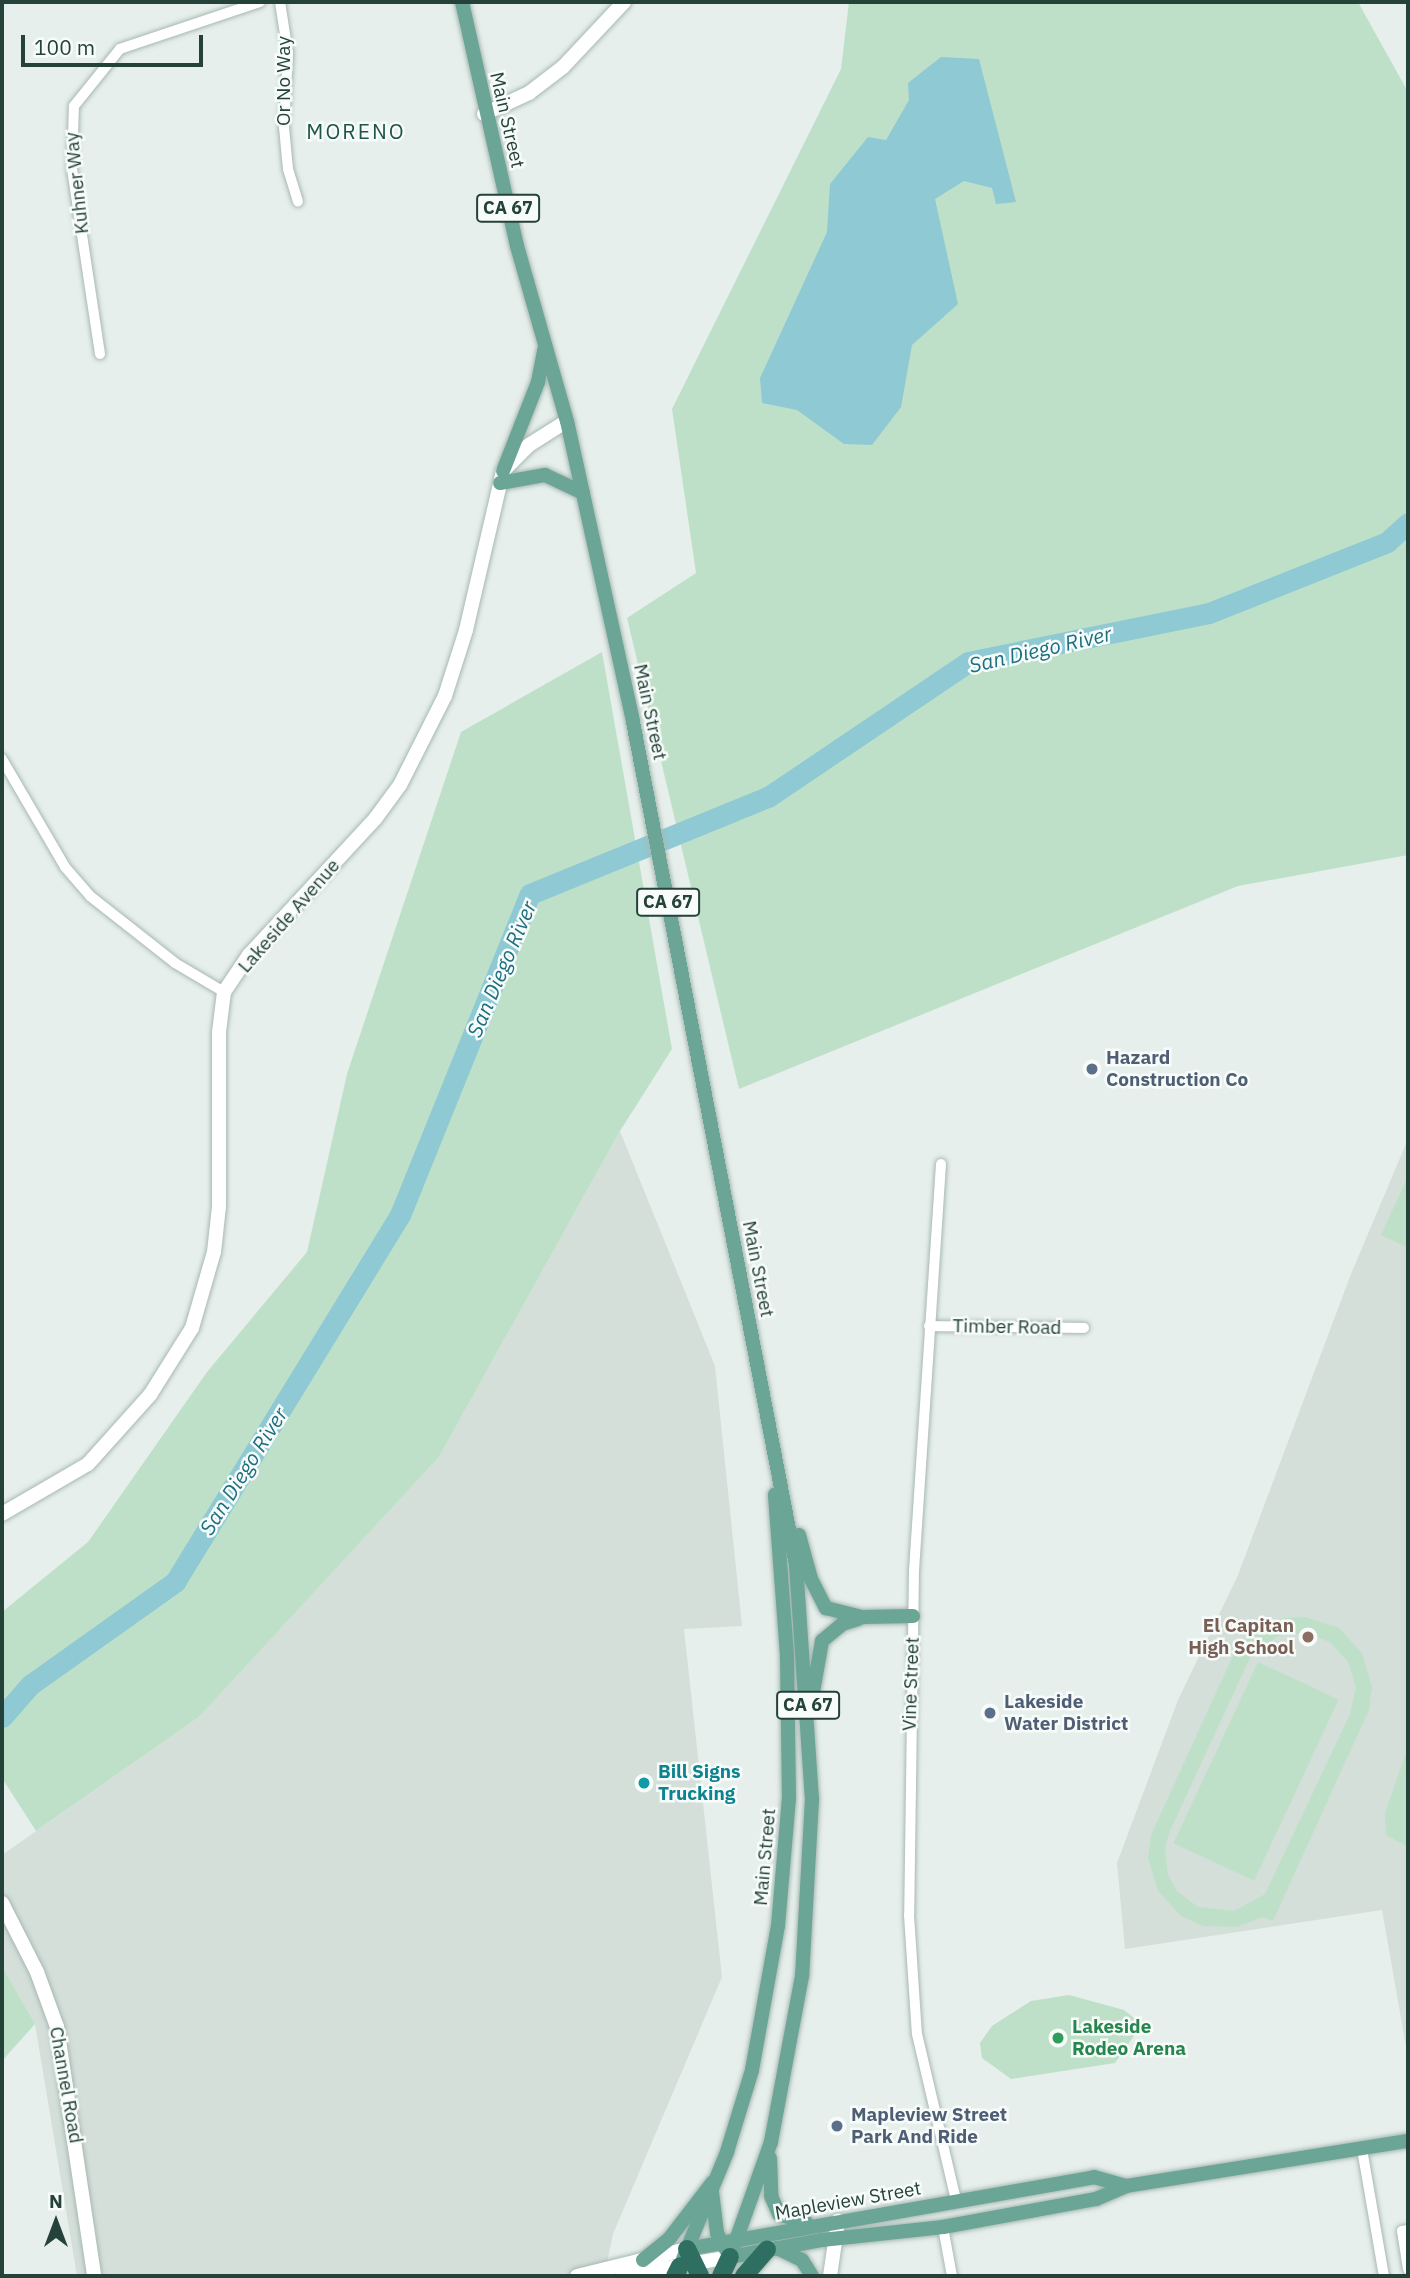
<!DOCTYPE html>
<html>
<head>
<meta charset="utf-8">
<style>
	body { margin:0 }
	#map { position:relative; width:1410px; height:2278px; overflow:hidden; background:#e6efeb; font-family:"IBM Plex Sans",sans-serif }
	div>[style] { position:absolute }
	.built>* { inset:0; background:#d4dfda }
	.green>* { inset:0; background:#bfe0c8; transform-origin:0 0 }
	.water>* { inset:0; background:#8ec9d4 }
	.river>* { height:21px; margin:-10.5px; padding:0 10.5px; transform-origin:10.5px; border-radius:10.5px; background:#8ec9d4 }
	.roads { filter:drop-shadow(0 0 2px #a8b8b2) drop-shadow(0 0 2px #a8b8b2) }
	.street>* { height:10px; margin:-5px; padding:0 5px; transform-origin:5px; border-radius:5px; background:#fff }
	.secondary>* { height:14px; margin:-7px; padding:0 7px; transform-origin:7px; border-radius:7px; background:#fff }
	.primary>* { height:14px; margin:-7px; padding:0 7px; transform-origin:7px; border-radius:7px; background:#6aa596 }
	.highway>* { height:18px; margin:-9px; padding:0 9px; transform-origin:9px; border-radius:9px; background:#2f6f62 }
	.dots>* { width:19px; height:19px; translate:-50% -50%; box-sizing:border-box; border:4px solid #f7fbf9; border-radius:50% }
	span { translate:-50% -50%; white-space:nowrap; text-align:center; line-height:1.15; -webkit-text-stroke:5px #f7fbf9; paint-order:stroke }
	.shield-label span { padding:2px 5px; background:#f7fbf9; border:2px solid; border-radius:5px; -webkit-text-stroke-width:0 }
	.shield-label { font-size:18px; color:#24423a; font-weight:700 }
	.street-label { font-size:19px; color:#24423a }
	.service-label { font-size:19px; color:#4e5e75; font-weight:700 }
	.left { translate:0 -50%; text-align:left }
	.education-label { font-size:19px; color:#785e54; font-weight:700 }
	.right { translate:-100% -50%; text-align:right }
	.culture-label { font-size:19px; color:#0d838f; font-weight:700 }
	.leisure-label { font-size:19px; color:#27864d; font-weight:700 }
	.neighbourhood-label { font-size:21px; color:#1f5548; letter-spacing:2px }
	.water-label { font-size:21px; color:#1c6f80; font-style:italic }
	.frame { position:absolute; inset:0; border:4px solid #24423a; pointer-events:none }
	.north { position:absolute; left:21px; top:2187px; width:70px; height:70px; -webkit-text-stroke:5px #f7fbf9; paint-order:stroke; rotate:0deg; font-size:19px; font-weight:700; line-height:28px; text-align:center; color:#24423a }
	.north::after { content:''; display:block; margin:auto; width:24px; height:32px; background:#24423a; clip-path:polygon(50% 0,100% 100%,50% 72%,0 100%) }
	.scale { position:absolute; left:21px; top:35px; width:182px; height:32px; box-sizing:border-box; border:4px solid #24423a; border-top:0; padding-left:9px; font-size:21px; line-height:24px; white-space:nowrap; color:#24423a; -webkit-text-stroke:5px #f7fbf9; paint-order:stroke }
</style>
</head>
<body>
<div id="map">
	<div class="built">
		<i style="clip-path:polygon(620px 1131px,715px 1366px,742px 1626px,684px 1629px,722px 1977px,613px 2234px,604px 2276px,77px 2276px,35px 2024px,2px 1966px,2px 1855px,199px 1717px,439px 1457px)"></i>
		<i style="clip-path:polygon(1408px 1139px,1408px 2058px,1382px 1910px,1125px 1949px,1117px 1863px,1178px 1700px,1238px 1575px,1351px 1274px)"></i>
	</div>
	<div class="green">
		<i style="clip-path:polygon(849px 2px,1358px 2px,1408px 92px,1408px 855px,1238px 886px,739px 1089px,627px 618px,696px 573px,672px 409px,841px 69px)"></i>
		<i style="clip-path:polygon(602px 652px,672px 1049px,620px 1131px,439px 1457px,199px 1717px,36px 1831px,2px 1778px,2px 1612px,88px 1542px,207px 1372px,307px 1252px,347px 1074px,461px 732px)"></i>
		<i style="clip-path:polygon(1408px 1176px,1408px 1248px,1381px 1235px)"></i>
		<i style="clip-path:polygon(evenodd,1306px 1617px,1339px 1628px,1362px 1653px,1372px 1687px,1369px 1710px,1273px 1921px,1263px 1917px,1237px 1927px,1203px 1926px,1181px 1916px,1158px 1891px,1148px 1858px,1151px 1835px,1236px 1649px,1261px 1626px,1283px 1618px,1306px 1617px,1304px 1633px,1330px 1642px,1348px 1662px,1356px 1687px,1350px 1714px,1265px 1894px,1234px 1911px,1198px 1907px,1177px 1891px,1168px 1875px,1165px 1848px,1170px 1831px,1250px 1658px,1278px 1636px,1304px 1633px)"></i>
		<i style="left:1258px;top:1662px;width:89px;height:200px;rotate:25deg"></i>
		<i style="clip-path:polygon(1408px 1747px,1408px 1847px,1386px 1835px,1385px 1813px)"></i>
		<i style="clip-path:polygon(2px 1966px,35px 2024px,2px 2061px)"></i>
		<i style="clip-path:polygon(1069px 1995px,1124px 2010px,1134px 2018px,1136px 2033px,1115px 2063px,1011px 2079px,982px 2058px,980px 2043px,992px 2026px,1031px 2001px)"></i>
	</div>
	<div class="water">
		<i style="clip-path:polygon(941px 57px,979px 59px,1016px 202px,996px 204px,992px 188px,964px 181px,935px 199px,958px 304px,912px 345px,901px 407px,872px 445px,844px 444px,797px 410px,762px 403px,760px 378px,827px 232px,830px 184px,868px 137px,886px 140px,909px 100px,908px 83px)"></i>
	</div>
	<div class="river">
		<i style="left:2px;top:1717px;width:43px;rotate:-48.8deg"></i>
		<i style="left:30px;top:1685px;width:178px;rotate:-35.4deg"></i>
		<i style="left:175px;top:1582px;width:430px;rotate:-58.5deg"></i>
		<i style="left:400px;top:1215px;width:346px;rotate:-68deg"></i>
		<i style="left:530px;top:894px;width:257px;rotate:-22.2deg"></i>
		<i style="left:768px;top:797px;width:241px;rotate:-34deg"></i>
		<i style="left:968px;top:662px;width:246px;rotate:-11.5deg"></i>
		<i style="left:1209px;top:613px;width:192px;rotate:-21.7deg"></i>
		<i style="left:1387px;top:542px;width:28px;rotate:-42deg"></i>
	</div>
	<div class="roads">
		<div class="street">
			<i style="left:280px;top:2px;width:52px;rotate:81.1deg"></i>
			<i style="left:288px;top:53px;width:74px;rotate:93.1deg"></i>
			<i style="left:284px;top:127px;width:42px;rotate:84.6deg"></i>
			<i style="left:288px;top:169px;width:34px;rotate:73deg"></i>
			<i style="left:100px;top:354px;width:188px;rotate:-98.6deg"></i>
			<i style="left:72px;top:168px;width:62px;rotate:-88.2deg"></i>
			<i style="left:74px;top:106px;width:73px;rotate:-51.1deg"></i>
			<i style="left:120px;top:49px;width:148px;rotate:-18.6deg"></i>
			<i style="left:2px;top:759px;width:125px;rotate:59.7deg"></i>
			<i style="left:65px;top:867px;width:38px;rotate:49deg"></i>
			<i style="left:90px;top:896px;width:108px;rotate:38.2deg"></i>
			<i style="left:175px;top:963px;width:57px;rotate:30.6deg"></i>
			<i style="left:941px;top:1164px;width:407px;rotate:93.8deg"></i>
			<i style="left:914px;top:1570px;width:345px;rotate:90.8deg"></i>
			<i style="left:909px;top:1915px;width:119px;rotate:86.2deg"></i>
			<i style="left:917px;top:2034px;width:171px;rotate:76.8deg"></i>
			<i style="left:929px;top:1326px;width:155px;rotate:0.7deg"></i>
			<i style="left:1362px;top:2149px;width:129px;rotate:80.2deg"></i>
			<i style="left:943px;top:2227px;width:50px;rotate:79.6deg"></i>
			<i style="left:1408px;top:2230px;width:6px;rotate:171deg"></i>
			<i style="left:1402px;top:2231px;width:39px;rotate:81deg"></i>
		</div>
		<div class="secondary">
			<i style="left:484px;top:114px;width:50px;rotate:-25deg"></i>
			<i style="left:529px;top:93px;width:43px;rotate:-37.4deg"></i>
			<i style="left:563px;top:67px;width:89px;rotate:-46.8deg"></i>
			<i style="left:2px;top:1514px;width:99px;rotate:-30.2deg"></i>
			<i style="left:88px;top:1464px;width:93px;rotate:-48.1deg"></i>
			<i style="left:150px;top:1395px;width:79px;rotate:-57.9deg"></i>
			<i style="left:192px;top:1328px;width:79px;rotate:-73.9deg"></i>
			<i style="left:214px;top:1252px;width:45px;rotate:-83.7deg"></i>
			<i style="left:219px;top:1207px;width:175px;rotate:-90deg"></i>
			<i style="left:219px;top:1032px;width:40px;rotate:-82.9deg"></i>
			<i style="left:224px;top:992px;width:45px;rotate:-56deg"></i>
			<i style="left:249px;top:955px;width:185px;rotate:-47.2deg"></i>
			<i style="left:375px;top:819px;width:42px;rotate:-53.7deg"></i>
			<i style="left:400px;top:785px;width:100px;rotate:-63.2deg"></i>
			<i style="left:445px;top:696px;width:69px;rotate:-72.3deg"></i>
			<i style="left:466px;top:630px;width:163px;rotate:-76.9deg"></i>
			<i style="left:503px;top:471px;width:37px;rotate:-45deg"></i>
			<i style="left:529px;top:445px;width:45px;rotate:-32.3deg"></i>
			<i style="left:2px;top:1903px;width:77px;rotate:63.1deg"></i>
			<i style="left:37px;top:1972px;width:59px;rotate:70deg"></i>
			<i style="left:57px;top:2027px;width:252px;rotate:81.5deg"></i>
			<i style="left:577px;top:2276px;width:113px;rotate:-13.8deg"></i>
			<i style="left:622px;top:2276px;width:110px;rotate:-10deg"></i>
			<i style="left:830px;top:2276px;width:56px;rotate:-81.7deg"></i>
		</div>
		<div class="primary">
			<i style="left:462px;top:2px;width:250px;rotate:77.3deg"></i>
			<i style="left:517px;top:246px;width:182px;rotate:74.1deg"></i>
			<i style="left:567px;top:421px;width:308px;rotate:77.6deg"></i>
			<i style="left:633px;top:722px;width:859px;rotate:79.06deg"></i>
			<i style="left:796px;top:1565px;width:235px;rotate:86.1deg"></i>
			<i style="left:812px;top:1799px;width:177px;rotate:93.2deg"></i>
			<i style="left:802px;top:1976px;width:169px;rotate:100.6deg"></i>
			<i style="left:771px;top:2142px;width:122px;rotate:109.6deg"></i>
			<i style="left:503px;top:471px;width:96px;rotate:-68.5deg"></i>
			<i style="left:538px;top:382px;width:33px;rotate:-79deg"></i>
			<i style="left:500px;top:483px;width:46px;rotate:-10.1deg"></i>
			<i style="left:545px;top:475px;width:42px;rotate:25.3deg"></i>
			<i style="left:799px;top:1535px;width:46px;rotate:74.7deg"></i>
			<i style="left:811px;top:1579px;width:33px;rotate:63deg"></i>
			<i style="left:826px;top:1608px;width:38px;rotate:14deg"></i>
			<i style="left:863px;top:1617px;width:50px;rotate:-1.1deg"></i>
			<i style="left:813px;top:1692px;width:52px;rotate:-80deg"></i>
			<i style="left:822px;top:1641px;width:26px;rotate:-40deg"></i>
			<i style="left:842px;top:1624px;width:17px;rotate:-17deg"></i>
			<i style="left:770px;top:2158px;width:38px;rotate:88deg"></i>
			<i style="left:771px;top:2196px;width:20px;rotate:66deg"></i>
			<i style="left:779px;top:2214px;width:29px;rotate:18deg"></i>
			<i style="left:712px;top:2192px;width:41px;rotate:83deg"></i>
			<i style="left:717px;top:2233px;width:19px;rotate:62deg"></i>
			<i style="left:777px;top:2248px;width:28px;rotate:26deg"></i>
			<i style="left:802px;top:2260px;width:19px;rotate:58deg"></i>
			<i style="left:687px;top:2249px;width:413px;rotate:-10deg"></i>
			<i style="left:1094px;top:2177px;width:33px;rotate:16deg"></i>
			<i style="left:730px;top:2257px;width:94px;rotate:-10.5deg"></i>
			<i style="left:822px;top:2240px;width:122px;rotate:-6.1deg"></i>
			<i style="left:943px;top:2227px;width:156px;rotate:-10.4deg"></i>
			<i style="left:1096px;top:2199px;width:33px;rotate:-23deg"></i>
			<i style="left:1126px;top:2186px;width:286px;rotate:-9.1deg"></i>
			<i style="left:683px;top:2259px;width:116px;rotate:-67.6deg"></i>
			<i style="left:727px;top:2152px;width:86px;rotate:-73deg"></i>
			<i style="left:752px;top:2070px;width:146px;rotate:-79.8deg"></i>
			<i style="left:778px;top:1926px;width:128px;rotate:-85.1deg"></i>
			<i style="left:789px;top:1798px;width:143px;rotate:-90.8deg"></i>
			<i style="left:787px;top:1655px;width:161px;rotate:-94.3deg"></i>
			<i style="left:643px;top:2260px;width:33px;rotate:-39deg"></i>
			<i style="left:669px;top:2239px;width:71px;rotate:-52.5deg"></i>
		</div>
		<div class="highway">
			<i style="left:687px;top:2249px;width:30px;rotate:64deg"></i>
			<i style="left:675px;top:2276px;width:11px;rotate:-63deg"></i>
			<i style="left:721px;top:2276px;width:21px;rotate:-65deg"></i>
			<i style="left:744px;top:2276px;width:35px;rotate:-49deg"></i>
		</div>
	</div>
	<div class="dots">
		<i style="left:1092px;top:1069px;background:#5c6f8a"></i>
		<i style="left:1308px;top:1637px;background:#8d6e63"></i>
		<i style="left:990px;top:1713px;background:#5c6f8a"></i>
		<i style="left:644px;top:1783px;background:#0f9aa8"></i>
		<i style="left:1058px;top:2038px;background:#2e9e5b"></i>
		<i style="left:837px;top:2126px;background:#5c6f8a"></i>
	</div>
	<div class="shield-label">
		<span style="left:508px;top:208px">CA 67</span>
		<span style="left:668px;top:902px">CA 67</span>
		<span style="left:808px;top:1705px">CA 67</span>
	</div>
	<div class="street-label">
		<span style="left:284px;top:81px;rotate:-90deg">Or No Way</span>
		<span style="left:507px;top:120px;rotate:77deg">Main Street</span>
		<span style="left:77px;top:183px;rotate:-96deg">Kuhner Way</span>
		<span style="left:650px;top:712px;rotate:78deg">Main Street</span>
		<span style="left:289px;top:916px;rotate:-49deg">Lakeside Avenue</span>
		<span style="left:758px;top:1269px;rotate:79deg">Main Street</span>
		<span style="left:1007px;top:1327px;rotate:1deg">Timber Road</span>
		<span style="left:911px;top:1684px;rotate:-88deg">Vine Street</span>
		<span style="left:765px;top:1857px;rotate:-85deg">Main Street</span>
		<span style="left:66px;top:2085px;rotate:80deg">Channel Road</span>
		<span style="left:848px;top:2201px;rotate:-10deg">Mapleview Street</span>
	</div>
	<div class="service-label">
		<span class="left" style="left:1106px;top:1069px">Hazard<br>Construction Co</span>
		<span class="left" style="left:1004px;top:1713px">Lakeside<br>Water District</span>
		<span class="left" style="left:851px;top:2126px">Mapleview Street<br>Park And Ride</span>
	</div>
	<div class="education-label">
		<span class="right" style="left:1294px;top:1637px">El Capitan<br>High School</span>
	</div>
	<div class="culture-label">
		<span class="left" style="left:658px;top:1783px">Bill Signs<br>Trucking</span>
	</div>
	<div class="leisure-label">
		<span class="left" style="left:1072px;top:2038px">Lakeside<br>Rodeo Arena</span>
	</div>
	<div class="neighbourhood-label">
		<span style="left:356px;top:131px">MORENO</span>
	</div>
	<div class="water-label">
		<span style="left:1040px;top:649px;rotate:-13deg">San Diego River</span>
		<span style="left:501px;top:969px;rotate:-67deg">San Diego River</span>
		<span style="left:243px;top:1471px;rotate:-58deg">San Diego River</span>
	</div>
	<div class="frame"></div>
	<div class="north">N</div>
	<div class="scale">100 m</div>
</div>
</body>
</html>
